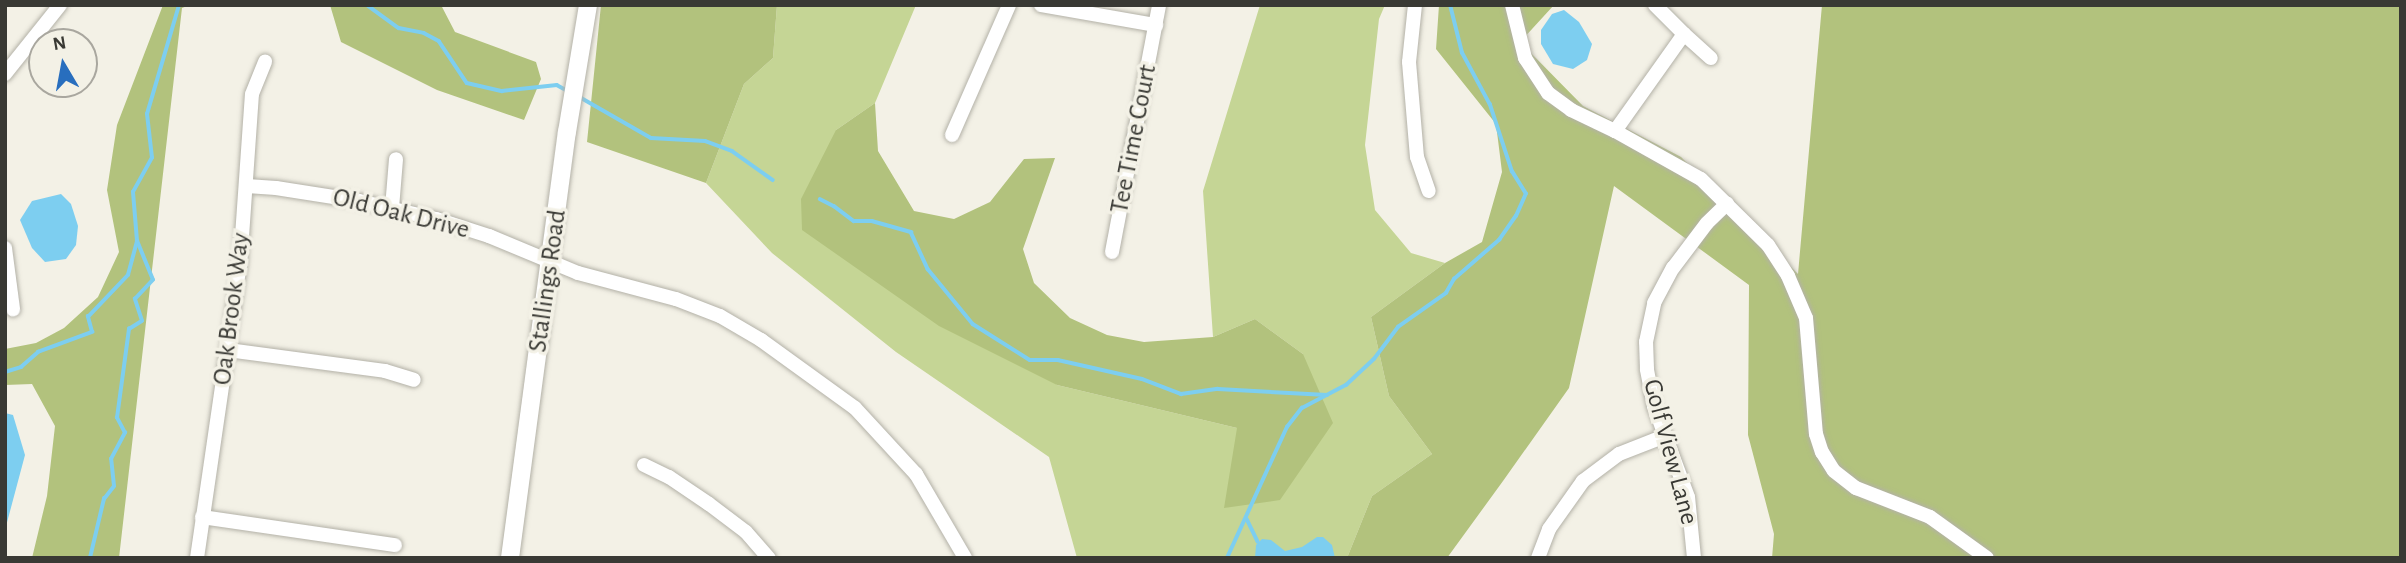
<!DOCTYPE html>
<html>
<head>
<meta charset="utf-8">
<style>
	body { margin:0 }
	#map { position:relative; width:2406px; height:563px; overflow:hidden; background:#f3f1e6; font-family:"Alegreya Sans",sans-serif }
	div>[style] { position:absolute }
	.green>* { inset:0; background:#c5d595 }
	.forest>* { inset:0; background:#b2c27d }
	.water>* { inset:0; background:#7dcef0 }
	.stream>* { height:3.5px; margin:-1.75px; padding:0 1.75px; transform-origin:1.75px; border-radius:1.75px; background:#7dcef0 }
	.roads { filter:drop-shadow(0 0 2px #b3b1a7) drop-shadow(0 0 2px #b3b1a7) }
	.minor>* { height:14px; margin:-7px; padding:0 7px; transform-origin:7px; border-radius:7px; background:#fff }
	.tertiary>* { height:18px; margin:-9px; padding:0 9px; transform-origin:9px; border-radius:9px; background:#fff }
	span { translate:-50% -50%; white-space:nowrap; text-align:center; line-height:1.15; -webkit-text-stroke:7px #f3f1e6; paint-order:stroke }
	.street-label { font-size:26px; color:#393934 }
	.frame { position:absolute; inset:0; border:7px solid #393934; pointer-events:none }
	.north { position:absolute; left:28px; top:28px; width:70px; height:70px; box-sizing:border-box; background:#f3f1e6; border:2px solid #a9a79f; border-radius:50%; rotate:350deg; font-size:19px; font-weight:700; line-height:28px; text-align:center; color:#393934 }
	.north::after { content:''; display:block; margin:auto; width:24px; height:32px; background:#286ebe; clip-path:polygon(50% 0,100% 100%,50% 72%,0 100%) }
</style>
</head>
<body>
<div id="map">
	<div class="green">
		<i style="clip-path:polygon(777px 5px,916px 5px,875px 103px,836px 130px,1057px 385px,1237px 428px,1303px 354px,1255px 319px,1213px 337px,1203px 191px,1260px 5px,1385px 5px,1379px 19px,1365px 145px,1375px 210px,1411px 253px,1445px 263px,1371px 317px,1389px 396px,1432px 454px,1372px 496px,1347px 558px,1077px 558px,1049px 457px,896px 352px,772px 253px,706px 183px,744px 84px,773px 58px)"></i>
	</div>
	<div class="forest">
		<i style="clip-path:polygon(163px 5px,190px 5px,182px 8px,119px 558px,32px 558px,47px 496px,55px 426px,32px 384px,5px 385px,5px 349px,36px 343px,64px 328px,98px 297px,119px 252px,107px 190px,117px 125px)"></i>
		<i style="clip-path:polygon(330px 5px,441px 5px,455px 32px,536px 62px,541px 79px,524px 120px,437px 90px,341px 42px)"></i>
		<i style="clip-path:polygon(601px 5px,777px 5px,773px 58px,744px 84px,706px 183px,587px 142px)"></i>
		<i style="clip-path:polygon(1439px 5px,1554px 5px,1520px 42px,1583px 106px,1681px 157px,1798px 274px,1822px 5px,2401px 5px,2401px 558px,1772px 558px,1774px 534px,1748px 435px,1749px 285px,1614px 186px,1569px 388px,1503px 481px,1447px 558px,1347px 558px,1372px 496px,1432px 454px,1389px 396px,1371px 317px,1445px 263px,1482px 242px,1502px 172px,1496px 124px,1436px 49px)"></i>
		<i style="clip-path:polygon(875px 103px,878px 151px,914px 211px,954px 219px,990px 202px,1024px 159px,1055px 158px,1023px 249px,1034px 283px,1070px 318px,1107px 335px,1144px 342px,1213px 337px,1255px 319px,1303px 354px,1333px 423px,1280px 500px,1224px 508px,1237px 428px,1057px 385px,939px 326px,802px 230px,801px 199px,836px 130px)"></i>
	</div>
	<div class="water">
		<i style="clip-path:polygon(1564px 10px,1579px 22px,1592px 44px,1587px 60px,1573px 69px,1553px 64px,1541px 44px,1541px 30px,1552px 14px)"></i>
		<i style="clip-path:polygon(61px 194px,71px 204px,78px 226px,76px 245px,66px 259px,45px 262px,32px 248px,20px 220px,32px 201px)"></i>
		<i style="clip-path:polygon(5px 413px,13px 415px,25px 455px,5px 530px)"></i>
		<i style="clip-path:polygon(1317px 537px,1323px 537px,1332px 545px,1335px 558px,1255px 558px,1256px 545px,1262px 539px,1271px 540px,1285px 551px,1302px 547px)"></i>
	</div>
	<div class="stream">
		<i style="left:367px;top:5px;width:39px;rotate:36deg"></i>
		<i style="left:399px;top:28px;width:25px;rotate:11deg"></i>
		<i style="left:424px;top:33px;width:17px;rotate:28deg"></i>
		<i style="left:439px;top:41px;width:50px;rotate:56.3deg"></i>
		<i style="left:467px;top:83px;width:36px;rotate:13deg"></i>
		<i style="left:502px;top:91px;width:55px;rotate:-6.2deg"></i>
		<i style="left:557px;top:85px;width:13px;rotate:29deg"></i>
		<i style="left:578px;top:96px;width:84px;rotate:29.9deg"></i>
		<i style="left:651px;top:138px;width:54px;rotate:3.2deg"></i>
		<i style="left:705px;top:141px;width:29px;rotate:20deg"></i>
		<i style="left:732px;top:151px;width:50px;rotate:35.3deg"></i>
		<i style="left:820px;top:199px;width:16px;rotate:27deg"></i>
		<i style="left:834px;top:206px;width:25px;rotate:37deg"></i>
		<i style="left:854px;top:221px;width:18px"></i>
		<i style="left:872px;top:221px;width:41px;rotate:15.8deg"></i>
		<i style="left:911px;top:232px;width:41px;rotate:65.3deg"></i>
		<i style="left:928px;top:269px;width:71px;rotate:50.7deg"></i>
		<i style="left:973px;top:324px;width:67px;rotate:32.3deg"></i>
		<i style="left:1030px;top:360px;width:28px"></i>
		<i style="left:1058px;top:360px;width:86px;rotate:12.7deg"></i>
		<i style="left:1142px;top:379px;width:42px;rotate:21deg"></i>
		<i style="left:1181px;top:394px;width:37px;rotate:-8deg"></i>
		<i style="left:1218px;top:389px;width:109px;rotate:3.2deg"></i>
		<i style="left:5px;top:372px;width:17px;rotate:-17deg"></i>
		<i style="left:21px;top:367px;width:23px;rotate:-41deg"></i>
		<i style="left:38px;top:352px;width:58px;rotate:-20.3deg"></i>
		<i style="left:92px;top:332px;width:16px;rotate:-105deg"></i>
		<i style="left:88px;top:317px;width:58px;rotate:-46.4deg"></i>
		<i style="left:128px;top:275px;width:35px;rotate:-75deg"></i>
		<i style="left:137px;top:241px;width:49px;rotate:-94.7deg"></i>
		<i style="left:133px;top:192px;width:39px;rotate:-61deg"></i>
		<i style="left:152px;top:158px;width:44px;rotate:-96.5deg"></i>
		<i style="left:147px;top:114px;width:114px;rotate:-73.6deg"></i>
		<i style="left:1247px;top:519px;width:25px;rotate:64deg"></i>
		<i style="left:90px;top:558px;width:61px;rotate:-76.7deg"></i>
		<i style="left:104px;top:499px;width:16px;rotate:-52deg"></i>
		<i style="left:114px;top:486px;width:27px;rotate:-96deg"></i>
		<i style="left:111px;top:459px;width:30px;rotate:-62deg"></i>
		<i style="left:125px;top:433px;width:17px;rotate:-118deg"></i>
		<i style="left:117px;top:418px;width:90px;rotate:-82.3deg"></i>
		<i style="left:129px;top:329px;width:15px;rotate:-32deg"></i>
		<i style="left:142px;top:321px;width:23px;rotate:-108deg"></i>
		<i style="left:135px;top:299px;width:26px;rotate:-47deg"></i>
		<i style="left:153px;top:280px;width:42px;rotate:-112.3deg"></i>
		<i style="left:1227px;top:558px;width:144px;rotate:-65.4deg"></i>
		<i style="left:1287px;top:427px;width:24px;rotate:-52deg"></i>
		<i style="left:1302px;top:408px;width:50px;rotate:-27.6deg"></i>
		<i style="left:1346px;top:385px;width:38px;rotate:-43deg"></i>
		<i style="left:1374px;top:359px;width:40px;rotate:-53deg"></i>
		<i style="left:1398px;top:327px;width:59px;rotate:-35.3deg"></i>
		<i style="left:1446px;top:293px;width:16px;rotate:-60deg"></i>
		<i style="left:1454px;top:279px;width:60px;rotate:-40.9deg"></i>
		<i style="left:1499px;top:240px;width:29px;rotate:-55deg"></i>
		<i style="left:1516px;top:216px;width:24px;rotate:-66deg"></i>
		<i style="left:1526px;top:194px;width:26px;rotate:-122deg"></i>
		<i style="left:1512px;top:172px;width:71px;rotate:-108.2deg"></i>
		<i style="left:1490px;top:105px;width:59px;rotate:-118.3deg"></i>
		<i style="left:1462px;top:53px;width:49px;rotate:-104deg"></i>
	</div>
	<div class="roads">
		<div class="minor">
			<i style="left:1041px;top:5px;width:117px;rotate:9.9deg"></i>
			<i style="left:1415px;top:5px;width:57px;rotate:96deg"></i>
			<i style="left:1409px;top:62px;width:95px;rotate:85.2deg"></i>
			<i style="left:1417px;top:157px;width:36px;rotate:71deg"></i>
			<i style="left:1512px;top:5px;width:55px;rotate:76.2deg"></i>
			<i style="left:1525px;top:58px;width:42px;rotate:56.7deg"></i>
			<i style="left:1548px;top:93px;width:29px;rotate:36deg"></i>
			<i style="left:1571px;top:110px;width:49px;rotate:25.5deg"></i>
			<i style="left:1615px;top:131px;width:98px;rotate:29.2deg"></i>
			<i style="left:1701px;top:179px;width:94px;rotate:44.6deg"></i>
			<i style="left:1768px;top:245px;width:37px;rotate:57deg"></i>
			<i style="left:1788px;top:276px;width:46px;rotate:66.8deg"></i>
			<i style="left:1806px;top:318px;width:116px;rotate:85.1deg"></i>
			<i style="left:1816px;top:434px;width:19px;rotate:72deg"></i>
			<i style="left:1822px;top:452px;width:22px;rotate:58deg"></i>
			<i style="left:1834px;top:471px;width:28px;rotate:38deg"></i>
			<i style="left:1856px;top:488px;width:79px;rotate:21.4deg"></i>
			<i style="left:1930px;top:517px;width:70px;rotate:35.7deg"></i>
			<i style="left:1684px;top:34px;width:36px;rotate:42deg"></i>
			<i style="left:5px;top:74px;width:88px;rotate:-51.4deg"></i>
			<i style="left:1615px;top:131px;width:119px;rotate:-54.6deg"></i>
			<i style="left:1684px;top:34px;width:41px;rotate:-135deg"></i>
			<i style="left:952px;top:135px;width:142px;rotate:-66.3deg"></i>
			<i style="left:247px;top:186px;width:29px;rotate:4deg"></i>
			<i style="left:276px;top:188px;width:84px;rotate:8.9deg"></i>
			<i style="left:359px;top:201px;width:79px;rotate:13.2deg"></i>
			<i style="left:436px;top:219px;width:56px;rotate:17.8deg"></i>
			<i style="left:489px;top:236px;width:96px;rotate:22.6deg"></i>
			<i style="left:578px;top:273px;width:101px;rotate:14.9deg"></i>
			<i style="left:676px;top:299px;width:47px;rotate:21.1deg"></i>
			<i style="left:720px;top:316px;width:48px;rotate:30.3deg"></i>
			<i style="left:761px;top:340px;width:116px;rotate:35.9deg"></i>
			<i style="left:855px;top:408px;width:90px;rotate:47.3deg"></i>
			<i style="left:916px;top:474px;width:97px;rotate:59.7deg"></i>
			<i style="left:392px;top:208px;width:49px;rotate:-85.3deg"></i>
			<i style="left:5px;top:248px;width:62px;rotate:82.5deg"></i>
			<i style="left:1112px;top:252px;width:251px;rotate:-79.2deg"></i>
			<i style="left:228px;top:350px;width:158px;rotate:7.6deg"></i>
			<i style="left:385px;top:371px;width:30px;rotate:17deg"></i>
			<i style="left:644px;top:465px;width:28px;rotate:26deg"></i>
			<i style="left:669px;top:477px;width:48px;rotate:34deg"></i>
			<i style="left:709px;top:504px;width:46px;rotate:37.1deg"></i>
			<i style="left:746px;top:532px;width:35px;rotate:49deg"></i>
			<i style="left:202px;top:517px;width:195px;rotate:8.3deg"></i>
			<i style="left:197px;top:558px;width:296px;rotate:-81.7deg"></i>
			<i style="left:240px;top:265px;width:171px;rotate:-86deg"></i>
			<i style="left:252px;top:94px;width:35px;rotate:-68deg"></i>
			<i style="left:1538px;top:558px;width:31px;rotate:-69deg"></i>
			<i style="left:1549px;top:529px;width:59px;rotate:-54.7deg"></i>
			<i style="left:1583px;top:481px;width:45px;rotate:-36.9deg"></i>
			<i style="left:1619px;top:454px;width:49px;rotate:-21.4deg"></i>
			<i style="left:1694px;top:558px;width:61px;rotate:-95.6deg"></i>
			<i style="left:1688px;top:497px;width:97px;rotate:-110.5deg"></i>
			<i style="left:1654px;top:406px;width:38px;rotate:-101deg"></i>
			<i style="left:1647px;top:369px;width:27px;rotate:-92deg"></i>
			<i style="left:1646px;top:342px;width:40px;rotate:-78deg"></i>
			<i style="left:1654px;top:303px;width:40px;rotate:-62deg"></i>
			<i style="left:1673px;top:268px;width:56px;rotate:-52.9deg"></i>
			<i style="left:1707px;top:223px;width:28px;rotate:-44deg"></i>
		</div>
		<div class="tertiary">
			<i style="left:510px;top:558px;width:430px;rotate:-82.4deg"></i>
			<i style="left:567px;top:132px;width:129px;rotate:-80.6deg"></i>
		</div>
	</div>
	<div class="street-label">
		<span style="left:1134px;top:139px;rotate:-79deg">Tee Time Court</span>
		<span style="left:401px;top:214px;rotate:14deg">Old Oak Drive</span>
		<span style="left:548px;top:281px;rotate:-82deg">Stallings Road</span>
		<span style="left:232px;top:309px;rotate:-83deg">Oak Brook Way</span>
		<span style="left:1670px;top:452px;rotate:75deg">Golf View Lane</span>
	</div>
	<div class="frame"></div>
	<div class="north">N</div>
</div>
</body>
</html>
